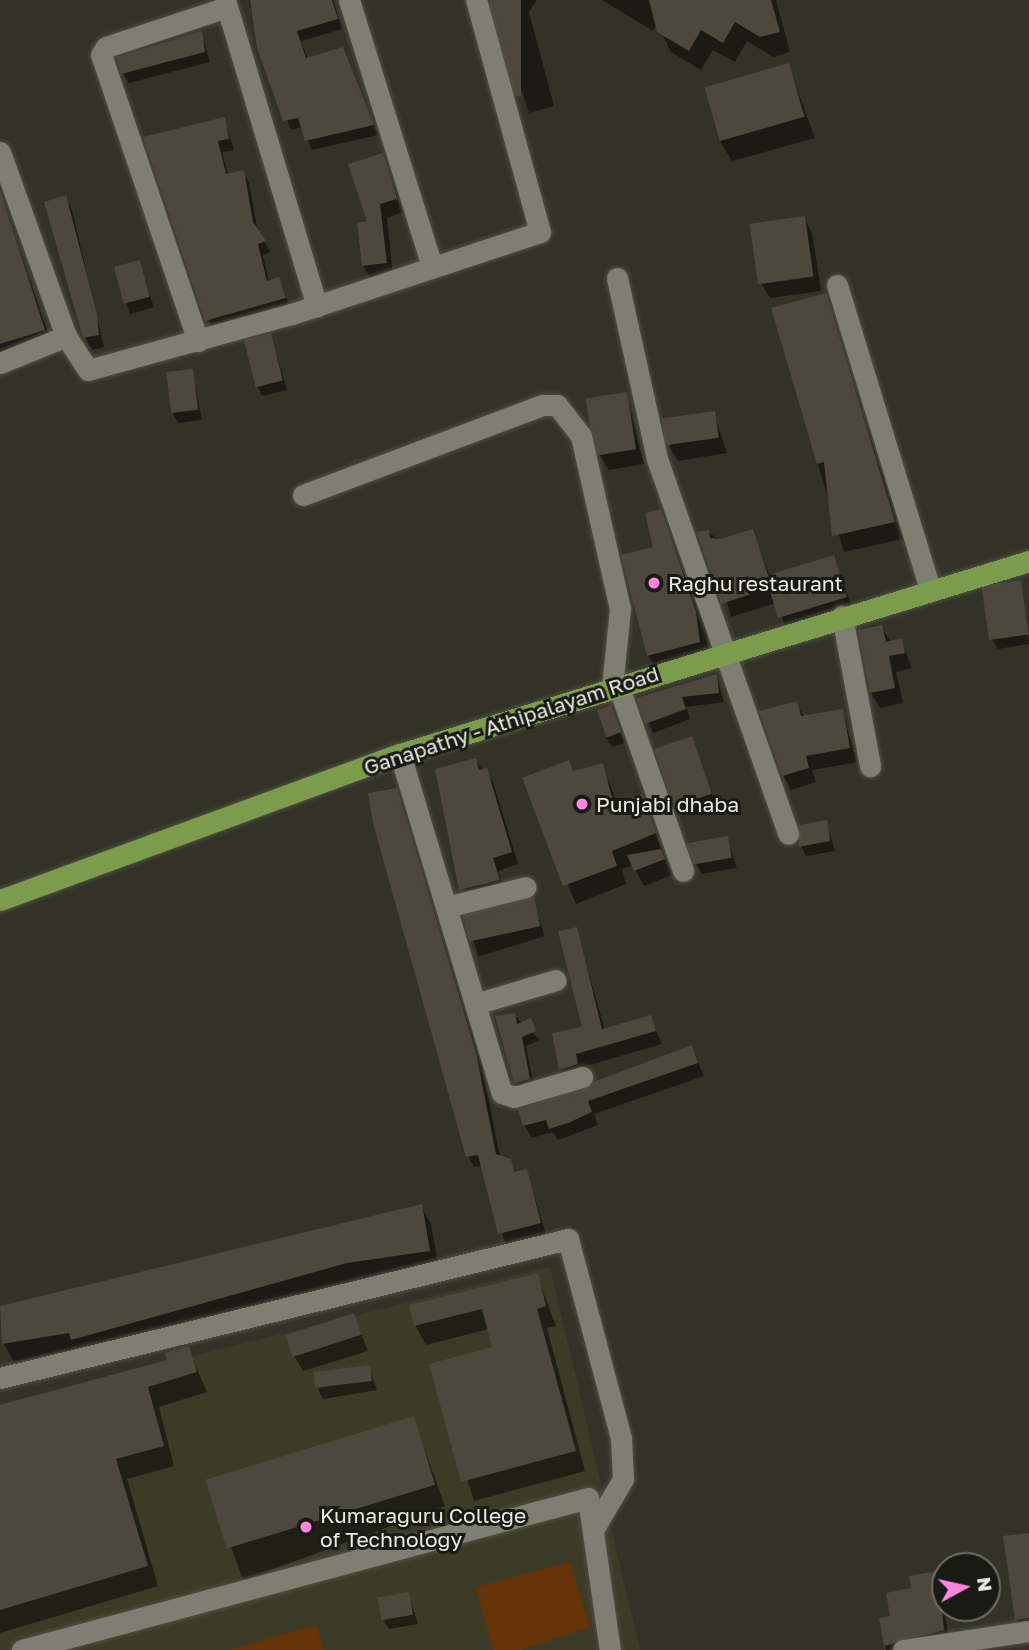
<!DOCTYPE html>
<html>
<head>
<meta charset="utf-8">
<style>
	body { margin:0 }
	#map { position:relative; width:1029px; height:1650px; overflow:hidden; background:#333226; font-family:"Golos Text",sans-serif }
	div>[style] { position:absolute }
	.built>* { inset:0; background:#3c3b28 }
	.green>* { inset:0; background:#663309 }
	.shadow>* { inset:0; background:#0007; transform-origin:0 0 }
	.building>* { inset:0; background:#4e473b; transform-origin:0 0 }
	.roads { filter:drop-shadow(0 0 2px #515045) drop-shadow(0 0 2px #515045) }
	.minor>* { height:21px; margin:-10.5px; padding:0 10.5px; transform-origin:10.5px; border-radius:10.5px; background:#7f7f71 }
	.major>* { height:21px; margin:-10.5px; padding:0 10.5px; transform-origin:10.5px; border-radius:10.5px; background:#7a9c4c }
	.dots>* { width:19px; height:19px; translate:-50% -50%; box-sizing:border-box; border:4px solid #1a1a14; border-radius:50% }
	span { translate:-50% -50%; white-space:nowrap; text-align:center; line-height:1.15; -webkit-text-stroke:6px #1a1a14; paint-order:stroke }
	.poi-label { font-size:21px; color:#ebebe3 }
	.left { translate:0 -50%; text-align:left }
	.street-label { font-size:21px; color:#ebebe3 }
	.north { position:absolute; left:931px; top:1552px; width:70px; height:70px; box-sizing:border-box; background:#1a1a14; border:2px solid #6e6e67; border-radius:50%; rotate:82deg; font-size:19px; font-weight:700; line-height:28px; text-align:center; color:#ebebe3 }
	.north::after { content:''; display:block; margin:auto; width:24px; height:32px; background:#fe85e0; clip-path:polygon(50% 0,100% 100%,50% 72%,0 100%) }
</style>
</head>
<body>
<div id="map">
	<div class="built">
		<i style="clip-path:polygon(550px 1267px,640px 1650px,0 1650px,0 1404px)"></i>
	</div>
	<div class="green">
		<i style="clip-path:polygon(570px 1562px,590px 1627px,521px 1650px,493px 1650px,476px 1587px)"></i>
		<i style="clip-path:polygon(316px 1625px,324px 1650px,230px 1650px)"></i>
	</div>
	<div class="shadow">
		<i style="clip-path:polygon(249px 0,333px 0,342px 29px,301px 41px,308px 60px,342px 49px,378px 135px,312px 150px,302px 127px,291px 130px,259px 48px)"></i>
		<i style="clip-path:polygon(491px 0,537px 0,529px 12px,554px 106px,529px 113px)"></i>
		<i style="clip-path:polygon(602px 0,776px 0,790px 52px,773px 57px,747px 41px,735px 62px,713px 50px,701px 70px,671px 52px,657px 24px,653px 31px)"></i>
		<i style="clip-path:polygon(201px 33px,210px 62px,129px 83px,123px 73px)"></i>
		<i style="clip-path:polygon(788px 65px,815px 138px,732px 161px,720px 141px)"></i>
		<i style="clip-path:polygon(224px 119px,234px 150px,222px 152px,228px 175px,243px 172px,249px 183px,258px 232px,271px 252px,263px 255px,269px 282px,279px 279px,291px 309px,213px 331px,145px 138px)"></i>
		<i style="clip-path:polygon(382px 155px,403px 212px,387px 218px,393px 276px,371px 279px,363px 266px)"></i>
		<i style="clip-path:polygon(65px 197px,72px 210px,104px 347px,92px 350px,85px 337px)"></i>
		<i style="clip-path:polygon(4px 207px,52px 345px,0 362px,0 208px)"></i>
		<i style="clip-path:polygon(804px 218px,812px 233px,821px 291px,770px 298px,761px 283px)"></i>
		<i style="left:140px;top:262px;width:47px;height:25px;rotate:73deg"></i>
		<i style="clip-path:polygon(825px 295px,903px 539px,844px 552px,818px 464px)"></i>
		<i style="clip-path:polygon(271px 335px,287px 390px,262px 396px,257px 386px)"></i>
		<i style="clip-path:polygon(192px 371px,202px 420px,178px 423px,173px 413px)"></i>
		<i style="clip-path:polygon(626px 394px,644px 464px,609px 470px,600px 455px)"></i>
		<i style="clip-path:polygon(714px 413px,727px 453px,678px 461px,669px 446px)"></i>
		<i style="clip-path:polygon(660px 511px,707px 633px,710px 661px,659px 674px,648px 655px)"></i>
		<i style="clip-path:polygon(752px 531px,770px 576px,833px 557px,854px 612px,788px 632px,776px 603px,731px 617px,708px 532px,721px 541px)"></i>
		<i style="clip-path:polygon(1020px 582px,1029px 644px,998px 649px,992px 639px)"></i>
		<i style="clip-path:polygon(881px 627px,891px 642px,901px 640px,912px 668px,896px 672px,903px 703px,880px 708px,871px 693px)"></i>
		<i style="clip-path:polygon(716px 676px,724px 702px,686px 707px,690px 719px,653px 733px,639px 699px)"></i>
		<i style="clip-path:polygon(796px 703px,804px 717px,842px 711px,857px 762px,812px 770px,816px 782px,791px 790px,783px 775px)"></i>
		<i style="clip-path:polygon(610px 707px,625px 743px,612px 747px,606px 737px)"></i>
		<i style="clip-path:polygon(691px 739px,716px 804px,681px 814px,675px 804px)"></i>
		<i style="clip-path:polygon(475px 760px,493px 782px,518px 864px,498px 871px,505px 892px,467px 902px,437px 770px)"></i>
		<i style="clip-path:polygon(568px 762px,574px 773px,602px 765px,618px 805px,641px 796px,672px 875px,644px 886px,633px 865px,622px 869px,626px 884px,576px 904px,524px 779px)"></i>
		<i style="clip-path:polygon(396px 790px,482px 1066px,500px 1157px,516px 1173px,526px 1171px,546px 1234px,506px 1245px,482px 1166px,474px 1167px,468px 1156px)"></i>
		<i style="clip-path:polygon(826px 822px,835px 851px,806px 856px,801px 846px)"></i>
		<i style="clip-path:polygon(727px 838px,737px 868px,702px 874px,696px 864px)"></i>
		<i style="left:533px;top:899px;width:39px;height:69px;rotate:73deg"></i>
		<i style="clip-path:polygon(576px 929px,605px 1030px,650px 1017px,662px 1044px,582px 1067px,568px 1082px,561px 1069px,584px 1029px)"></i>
		<i style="clip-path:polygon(514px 1015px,540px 1040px,526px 1046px,534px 1088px,521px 1092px,497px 1018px)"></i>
		<i style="clip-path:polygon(691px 1047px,704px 1076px,594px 1114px,598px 1125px,558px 1140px,553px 1132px,532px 1138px,524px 1125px)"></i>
		<i style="clip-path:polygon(421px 1206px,431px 1224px,439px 1270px,14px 1362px,4px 1344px,0 1308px)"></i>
		<i style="clip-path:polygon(537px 1275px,556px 1326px,547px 1328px,585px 1471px,474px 1501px,431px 1365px,494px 1348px,489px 1329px,426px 1345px,415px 1325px)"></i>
		<i style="clip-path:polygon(353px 1315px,368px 1351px,303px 1371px,294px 1356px)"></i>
		<i style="clip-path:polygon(188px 1348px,207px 1392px,159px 1407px,174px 1466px,127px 1479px,158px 1586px,0 1633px,0 1407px,169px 1361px)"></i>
		<i style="clip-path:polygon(369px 1367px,377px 1390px,323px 1399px,318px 1389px)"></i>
		<i style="left:413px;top:1418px;width:94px;height:215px;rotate:70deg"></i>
		<i style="clip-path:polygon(1029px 1535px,1029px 1628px,1022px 1629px,1017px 1619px)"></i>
		<i style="clip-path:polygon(937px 1573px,950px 1643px,886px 1650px,881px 1619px,892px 1618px)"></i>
		<i style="clip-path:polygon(408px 1594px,418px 1624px,389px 1629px,383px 1620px)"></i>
	</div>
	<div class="building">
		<i style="clip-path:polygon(250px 0,332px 0,338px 19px,297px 31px,306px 58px,343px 47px,374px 125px,305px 141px,298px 118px,283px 121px,257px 48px)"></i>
		<i style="left:490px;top:0;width:31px;height:96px"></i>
		<i style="clip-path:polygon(649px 0,771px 0,780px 32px,760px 37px,735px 22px,723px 43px,701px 30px,689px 51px,657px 32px)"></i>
		<i style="clip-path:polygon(202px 31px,205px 52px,121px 74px,117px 57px)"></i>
		<i style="left:789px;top:63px;width:56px;height:88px;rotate:74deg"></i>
		<i style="clip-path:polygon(225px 117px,229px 139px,218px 141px,226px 174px,244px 170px,253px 222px,266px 241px,258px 244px,267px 281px,279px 277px,286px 298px,205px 321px,143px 137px)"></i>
		<i style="clip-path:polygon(383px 153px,397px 199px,380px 204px,387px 263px,362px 266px,357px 223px,367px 221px,348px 164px)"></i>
		<i style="clip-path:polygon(0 191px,45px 330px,0 344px)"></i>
		<i style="clip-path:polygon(66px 195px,97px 314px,99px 335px,83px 338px,44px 202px)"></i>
		<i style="left:805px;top:216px;width:61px;height:56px;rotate:82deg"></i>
		<i style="left:140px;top:260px;width:38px;height:27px;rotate:75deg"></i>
		<i style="clip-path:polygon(826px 293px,895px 522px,832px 536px,824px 462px,817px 464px,771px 308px)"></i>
		<i style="left:271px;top:333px;width:49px;height:28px;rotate:76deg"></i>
		<i style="left:193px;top:369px;width:41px;height:27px;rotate:83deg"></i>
		<i style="left:627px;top:392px;width:58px;height:42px;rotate:81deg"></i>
		<i style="left:715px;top:411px;width:27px;height:54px;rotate:82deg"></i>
		<i style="clip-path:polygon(661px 509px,696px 612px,700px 642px,647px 656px,621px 555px,653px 547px,645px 513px)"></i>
		<i style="clip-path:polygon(753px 529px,768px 575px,834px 555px,847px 597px,778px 618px,769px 588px,721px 604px,697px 532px,709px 530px,710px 538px,720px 539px)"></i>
		<i style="left:1021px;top:580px;width:55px;height:40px;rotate:82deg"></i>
		<i style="clip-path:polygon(882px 625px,886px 642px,902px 638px,905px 653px,889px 656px,895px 688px,870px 693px,858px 630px)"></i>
		<i style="clip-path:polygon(717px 674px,719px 693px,682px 697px,686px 709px,645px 724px,636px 698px)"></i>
		<i style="clip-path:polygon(797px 701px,801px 716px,843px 709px,850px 748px,806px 756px,809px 768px,782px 776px,759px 711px)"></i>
		<i style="left:611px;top:705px;width:29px;height:15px;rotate:70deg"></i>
		<i style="left:692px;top:736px;width:61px;height:40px;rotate:71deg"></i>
		<i style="clip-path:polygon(476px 758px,479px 770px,487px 768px,512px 852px,493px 858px,500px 880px,459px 890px,435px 769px)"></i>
		<i style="clip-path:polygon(569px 760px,573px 771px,603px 763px,614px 805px,642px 794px,656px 833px,612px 851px,617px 866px,563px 886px,522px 778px)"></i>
		<i style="clip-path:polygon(397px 788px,476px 1053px,496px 1154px,511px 1159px,514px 1172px,527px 1169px,541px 1223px,498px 1234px,478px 1155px,466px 1157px,373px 823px,368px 793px)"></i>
		<i style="clip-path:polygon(827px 820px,830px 841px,799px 847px,799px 825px)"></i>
		<i style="left:728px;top:836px;width:22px;height:42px;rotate:80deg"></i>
		<i style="clip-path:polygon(661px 849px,665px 859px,634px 871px,627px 855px)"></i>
		<i style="left:534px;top:897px;width:30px;height:73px;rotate:78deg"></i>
		<i style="clip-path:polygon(577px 927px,602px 1029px,651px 1015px,656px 1031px,576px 1054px,578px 1064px,559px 1070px,552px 1033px,582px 1027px,558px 931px)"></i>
		<i style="clip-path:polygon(515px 1013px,517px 1024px,531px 1018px,536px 1031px,522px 1037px,530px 1079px,514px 1083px,495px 1016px)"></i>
		<i style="clip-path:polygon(692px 1045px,698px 1063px,588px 1101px,592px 1112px,568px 1123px,549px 1129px,546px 1120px,523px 1126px,518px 1110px)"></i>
		<i style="clip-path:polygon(422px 1204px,430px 1251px,347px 1263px,71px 1340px,69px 1333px,2px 1344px,0 1306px)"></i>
		<i style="clip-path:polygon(538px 1273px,546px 1306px,537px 1309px,576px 1451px,461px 1482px,429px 1364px,492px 1347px,482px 1309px,414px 1326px,409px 1305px)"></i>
		<i style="left:354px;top:1313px;width:23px;height:72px;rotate:72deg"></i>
		<i style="clip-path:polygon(189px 1346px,197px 1372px,148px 1387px,164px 1446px,116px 1459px,148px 1566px,0 1610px,0 1405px,167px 1360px,165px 1353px)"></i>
		<i style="left:370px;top:1365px;width:16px;height:57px;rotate:83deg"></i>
		<i style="left:414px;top:1416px;width:72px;height:218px;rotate:73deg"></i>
		<i style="clip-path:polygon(1029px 1533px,1029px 1618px,1015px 1620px,1003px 1536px)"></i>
		<i style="clip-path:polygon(938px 1571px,944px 1630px,884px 1646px,879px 1618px,890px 1616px,886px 1593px,911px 1588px,909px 1576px)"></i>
		<i style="left:409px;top:1592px;width:23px;height:32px;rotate:80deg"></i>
	</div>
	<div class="roads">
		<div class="minor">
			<i style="left:225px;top:0;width:320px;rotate:73.3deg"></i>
			<i style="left:349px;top:0;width:280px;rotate:72.7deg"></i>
			<i style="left:0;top:152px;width:195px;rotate:70.3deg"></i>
			<i style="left:66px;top:336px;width:40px;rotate:57.1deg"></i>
			<i style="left:88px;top:370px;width:212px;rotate:-15.4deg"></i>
			<i style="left:292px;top:314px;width:261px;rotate:-18.3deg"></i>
			<i style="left:540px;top:232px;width:241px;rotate:-105.4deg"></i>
			<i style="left:617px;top:278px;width:185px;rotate:77.5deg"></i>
			<i style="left:657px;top:459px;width:397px;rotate:70.7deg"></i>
			<i style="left:837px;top:285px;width:319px;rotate:73deg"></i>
			<i style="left:198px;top:341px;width:302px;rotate:-108.7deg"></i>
			<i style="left:101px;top:55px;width:9px;rotate:-58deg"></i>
			<i style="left:106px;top:47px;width:127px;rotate:-18.3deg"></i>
			<i style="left:0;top:363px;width:71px;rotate:-22.2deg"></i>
			<i style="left:303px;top:495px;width:256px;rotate:-20.6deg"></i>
			<i style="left:543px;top:405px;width:14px"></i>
			<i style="left:557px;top:405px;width:39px;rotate:52deg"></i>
			<i style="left:581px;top:436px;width:177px;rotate:77.3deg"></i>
			<i style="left:620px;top:609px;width:78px;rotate:95.9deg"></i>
			<i style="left:842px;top:616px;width:153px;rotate:79.4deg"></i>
			<i style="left:618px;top:685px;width:197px;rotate:70.7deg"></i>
			<i style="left:400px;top:754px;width:354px;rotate:73.3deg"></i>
			<i style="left:502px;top:1093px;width:13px;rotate:18deg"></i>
			<i style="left:514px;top:1097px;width:71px;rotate:-16.4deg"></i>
			<i style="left:446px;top:907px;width:82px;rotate:-14deg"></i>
			<i style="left:475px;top:1004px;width:84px;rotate:-16.5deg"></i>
			<i style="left:0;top:1378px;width:585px;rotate:-13.75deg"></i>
			<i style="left:568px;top:1239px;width:206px;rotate:75.1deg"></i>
			<i style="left:621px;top:1438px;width:41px;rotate:87.2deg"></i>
			<i style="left:623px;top:1479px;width:59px;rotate:120.5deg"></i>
			<i style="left:22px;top:1650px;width:586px;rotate:-15.03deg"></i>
			<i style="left:588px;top:1498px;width:154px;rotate:81.8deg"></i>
			<i style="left:903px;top:1650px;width:127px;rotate:-8.6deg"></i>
		</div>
		<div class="major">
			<i style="left:0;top:900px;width:426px;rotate:-20.1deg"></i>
			<i style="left:400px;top:754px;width:658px;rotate:-17.06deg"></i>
		</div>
	</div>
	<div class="dots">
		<i style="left:654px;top:583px;background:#fe85e0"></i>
		<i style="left:582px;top:804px;background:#fe85e0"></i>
		<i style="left:306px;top:1527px;background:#fe85e0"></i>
	</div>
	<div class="poi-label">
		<span class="left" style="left:668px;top:583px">Raghu restaurant</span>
		<span class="left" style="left:596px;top:804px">Punjabi dhaba</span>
		<span class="left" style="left:320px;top:1527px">Kumaraguru College<br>of Technology</span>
	</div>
	<div class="street-label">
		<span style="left:511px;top:720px;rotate:-18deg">Ganapathy - Athipalayam Road</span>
	</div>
	<div class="north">N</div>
</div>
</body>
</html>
